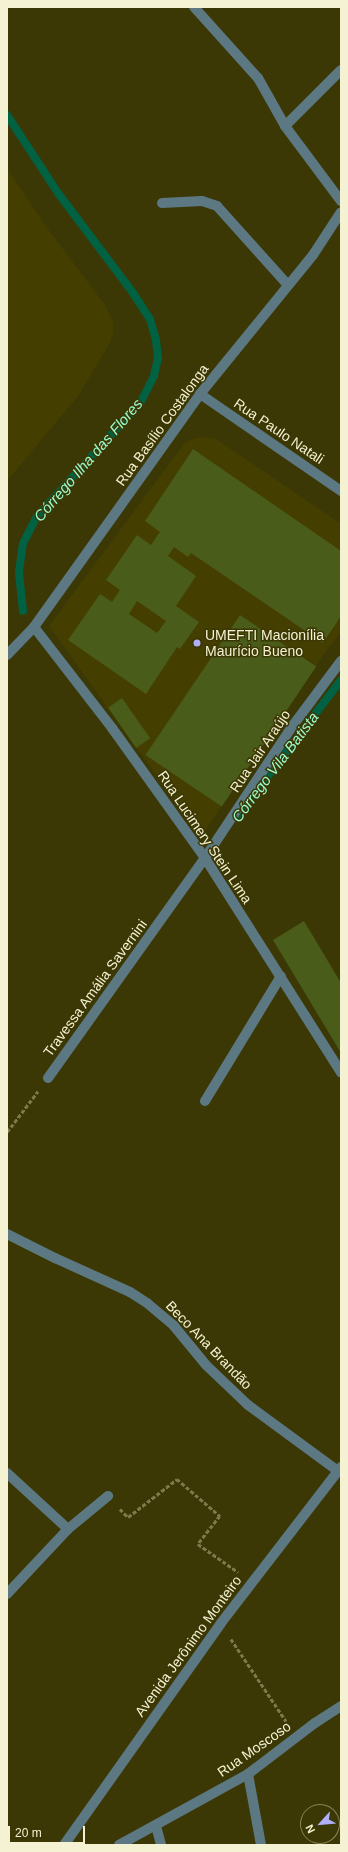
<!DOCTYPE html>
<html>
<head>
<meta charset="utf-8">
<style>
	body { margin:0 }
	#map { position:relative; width:348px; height:1852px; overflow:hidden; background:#3c3805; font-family:Helvetica,sans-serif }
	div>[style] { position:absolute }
	.built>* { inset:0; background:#443e01 }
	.stream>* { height:8px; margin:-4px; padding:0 4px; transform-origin:4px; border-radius:4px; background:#006143 }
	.building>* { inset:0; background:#4a5c1a; transform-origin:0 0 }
	.path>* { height:2.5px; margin-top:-1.25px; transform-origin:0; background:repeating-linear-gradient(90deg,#7d794d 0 4px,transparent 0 6px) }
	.minor>* { height:10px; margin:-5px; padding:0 5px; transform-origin:5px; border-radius:5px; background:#5c7883 }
	.dots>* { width:11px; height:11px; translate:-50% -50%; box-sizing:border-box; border:2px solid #3c3805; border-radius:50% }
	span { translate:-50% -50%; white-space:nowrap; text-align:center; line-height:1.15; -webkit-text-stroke:3px #3c3805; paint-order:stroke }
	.street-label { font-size:14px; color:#f4f2d2 }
	.poi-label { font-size:14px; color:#f4f2d2 }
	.left { translate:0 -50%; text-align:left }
	.water-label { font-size:15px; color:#9afccf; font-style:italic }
	.frame { position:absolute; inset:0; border:8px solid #f4f2d2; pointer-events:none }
	.north { position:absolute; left:300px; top:1804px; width:40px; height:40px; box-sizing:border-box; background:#3c3805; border:1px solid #868257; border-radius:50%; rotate:243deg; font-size:11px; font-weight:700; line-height:16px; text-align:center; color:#f4f2d2 }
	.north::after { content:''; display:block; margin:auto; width:14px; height:18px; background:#aeaefa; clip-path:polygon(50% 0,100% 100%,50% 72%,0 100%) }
	.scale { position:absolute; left:8px; top:1826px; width:77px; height:18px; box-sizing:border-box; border:2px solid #f4f2d2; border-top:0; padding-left:5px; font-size:12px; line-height:14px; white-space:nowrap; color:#f4f2d2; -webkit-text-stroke:3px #3c3805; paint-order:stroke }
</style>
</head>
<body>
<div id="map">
	<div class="built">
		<i style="clip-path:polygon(7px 169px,42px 221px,105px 305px,113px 322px,113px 333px,110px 343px,78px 396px,7px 481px)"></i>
		<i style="clip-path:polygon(201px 437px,216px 439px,341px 524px,341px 632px,326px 651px,201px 837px,49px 626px,184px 444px,192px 439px)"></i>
	</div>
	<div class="stream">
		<i style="left:7px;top:115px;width:93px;rotate:56.8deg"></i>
		<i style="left:58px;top:193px;width:125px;rotate:53.1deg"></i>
		<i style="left:133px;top:293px;width:31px;rotate:57deg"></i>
		<i style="left:150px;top:319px;width:22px;rotate:74deg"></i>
		<i style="left:156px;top:340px;width:18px;rotate:84deg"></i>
		<i style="left:158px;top:358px;width:18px;rotate:103deg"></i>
		<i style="left:154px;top:376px;width:30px;rotate:117deg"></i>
		<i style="left:140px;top:403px;width:153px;rotate:132.3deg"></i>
		<i style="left:37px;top:516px;width:30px;rotate:117deg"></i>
		<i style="left:23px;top:543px;width:30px;rotate:98deg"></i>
		<i style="left:19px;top:573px;width:38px;rotate:84deg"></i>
		<i style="left:237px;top:817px;width:172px;rotate:-52.8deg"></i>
	</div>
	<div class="building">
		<i style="clip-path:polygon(evenodd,193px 449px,341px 551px,341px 616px,323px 643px,191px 553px,188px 557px,174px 547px,168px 556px,196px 576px,176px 606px,199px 622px,180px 649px,177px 647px,146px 694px,68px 640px,100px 594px,112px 602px,120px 590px,106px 580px,137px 535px,151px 545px,157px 536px,160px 532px,145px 521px,193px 449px,137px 601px,166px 621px,157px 633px,129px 614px,137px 601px)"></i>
		<i style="left:240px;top:615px;width:92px;height:169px;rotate:34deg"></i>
		<i style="left:122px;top:698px;width:49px;height:17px;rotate:55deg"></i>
		<i style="clip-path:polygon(304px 921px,341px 983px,341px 1053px,273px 940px)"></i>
	</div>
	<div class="path">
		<i style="left:7px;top:1132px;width:51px;rotate:-52.9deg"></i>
		<i style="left:120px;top:1509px;width:11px;rotate:45deg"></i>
		<i style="left:128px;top:1517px;width:62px;rotate:-37.8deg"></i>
		<i style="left:177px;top:1479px;width:57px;rotate:40.7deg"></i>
		<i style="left:220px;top:1516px;width:36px;rotate:128deg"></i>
		<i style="left:198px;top:1544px;width:49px;rotate:35deg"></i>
		<i style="left:231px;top:1639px;width:99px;rotate:56.1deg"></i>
	</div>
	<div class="minor">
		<i style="left:194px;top:7px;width:96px;rotate:48deg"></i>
		<i style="left:258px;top:78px;width:55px;rotate:60.6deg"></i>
		<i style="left:285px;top:126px;width:94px;rotate:53.3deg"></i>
		<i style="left:285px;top:126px;width:79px;rotate:-45deg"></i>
		<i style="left:162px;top:203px;width:40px;rotate:-2.9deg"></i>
		<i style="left:202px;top:201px;width:16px;rotate:18deg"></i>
		<i style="left:217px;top:206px;width:106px;rotate:48.1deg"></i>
		<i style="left:200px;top:394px;width:171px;rotate:34.5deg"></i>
		<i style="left:34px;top:627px;width:128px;rotate:52.3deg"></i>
		<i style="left:112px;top:728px;width:160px;rotate:54.4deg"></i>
		<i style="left:205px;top:858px;width:254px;rotate:57.6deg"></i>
		<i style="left:7px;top:655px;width:39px;rotate:-46deg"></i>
		<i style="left:34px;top:627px;width:286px;rotate:-54.5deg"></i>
		<i style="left:200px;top:394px;width:179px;rotate:-50.9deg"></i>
		<i style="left:313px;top:255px;width:51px;rotate:-56.9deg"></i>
		<i style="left:48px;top:1078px;width:270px;rotate:-54.5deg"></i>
		<i style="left:205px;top:858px;width:156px;rotate:-56.5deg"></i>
		<i style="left:291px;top:728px;width:84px;rotate:-53.3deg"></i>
		<i style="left:205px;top:1101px;width:146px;rotate:-58.7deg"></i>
		<i style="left:7px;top:1234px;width:54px;rotate:26.6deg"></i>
		<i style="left:55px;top:1258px;width:82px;rotate:24.4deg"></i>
		<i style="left:130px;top:1292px;width:20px;rotate:33deg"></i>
		<i style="left:147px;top:1303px;width:35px;rotate:40deg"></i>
		<i style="left:174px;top:1326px;width:50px;rotate:50.6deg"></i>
		<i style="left:206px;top:1365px;width:58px;rotate:43.6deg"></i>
		<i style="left:248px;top:1405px;width:112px;rotate:36.3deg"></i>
		<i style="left:7px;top:1473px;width:83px;rotate:42.6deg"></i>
		<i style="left:68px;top:1529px;width:52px;rotate:-39.5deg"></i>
		<i style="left:7px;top:1594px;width:89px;rotate:-46.8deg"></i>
		<i style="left:248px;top:1774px;width:72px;rotate:79.6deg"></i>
		<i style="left:156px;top:1826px;width:20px;rotate:75deg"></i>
		<i style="left:64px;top:1845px;width:272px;rotate:-54.7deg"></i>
		<i style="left:221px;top:1623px;width:197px;rotate:-52.4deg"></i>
		<i style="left:119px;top:1845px;width:147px;rotate:-28.8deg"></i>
		<i style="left:248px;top:1774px;width:84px;rotate:-37.3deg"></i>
		<i style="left:315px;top:1723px;width:31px;rotate:-33deg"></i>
	</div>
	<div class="dots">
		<i style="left:197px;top:643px;background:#aeaefa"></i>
	</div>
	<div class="street-label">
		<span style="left:162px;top:425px;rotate:-54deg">Rua Basílio Costalonga</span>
		<span style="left:279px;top:431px;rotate:34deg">Rua Paulo Natali</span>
		<span style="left:260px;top:751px;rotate:-56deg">Rua Jair Araújo</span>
		<span style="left:205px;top:837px;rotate:56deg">Rua Lucimery Stein Lima</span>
		<span style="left:95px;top:988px;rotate:-54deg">Travessa Amália Savernini</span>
		<span style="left:209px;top:1345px;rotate:46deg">Beco Ana Brandão</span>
		<span style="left:188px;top:1646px;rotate:-54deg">Avenida Jerônimo Monteiro</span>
		<span style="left:254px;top:1749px;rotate:-35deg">Rua Moscoso</span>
	</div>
	<div class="poi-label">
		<span class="left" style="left:205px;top:643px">UMEFTI Macionília<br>Maurício Bueno</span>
	</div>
	<div class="water-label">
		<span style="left:88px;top:460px;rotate:-49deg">Córrego Ilha das Flores</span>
		<span style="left:275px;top:767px;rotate:-53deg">Córrego Vila Batista</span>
	</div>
	<div class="frame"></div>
	<div class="north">N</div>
	<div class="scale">20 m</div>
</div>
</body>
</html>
